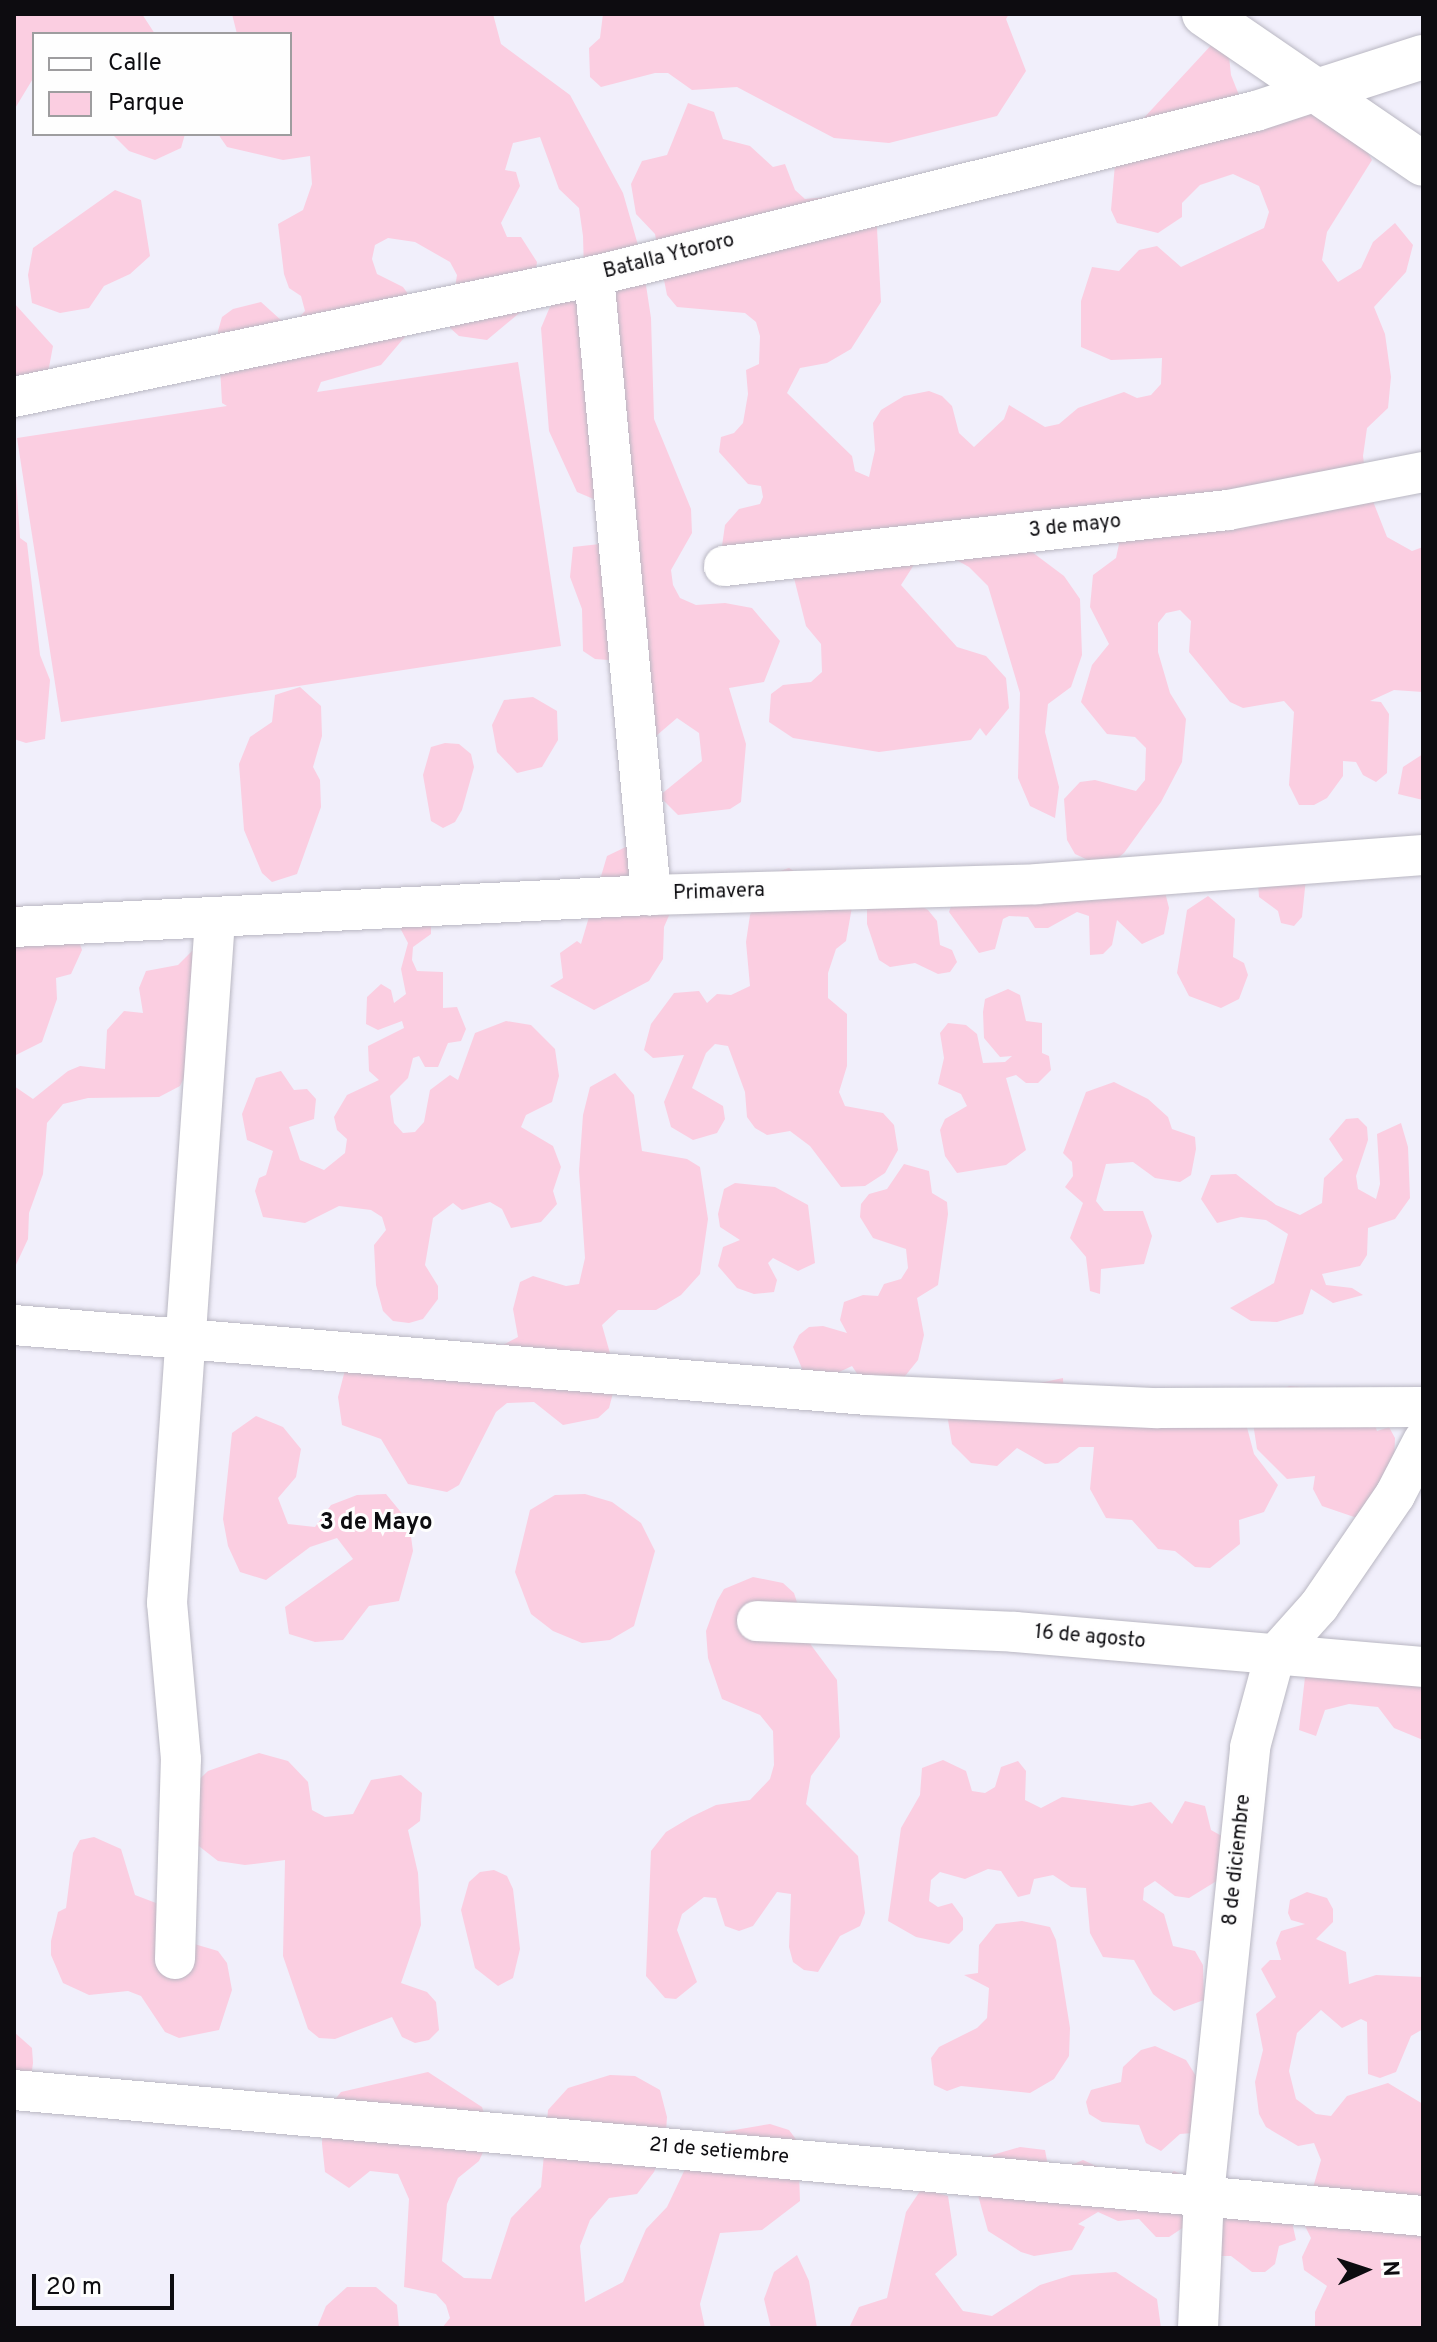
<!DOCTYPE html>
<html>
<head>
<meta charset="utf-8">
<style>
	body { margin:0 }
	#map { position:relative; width:1437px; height:2342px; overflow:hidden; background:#f1effb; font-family:Overpass,sans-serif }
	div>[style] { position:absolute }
	.green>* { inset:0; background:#fbcee1 }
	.roads { filter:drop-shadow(0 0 2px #b9b7c2) drop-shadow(0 0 2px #b9b7c2) }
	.street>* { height:40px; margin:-20px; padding:0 20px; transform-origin:20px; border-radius:20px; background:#fff }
	.secondary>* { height:44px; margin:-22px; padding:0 22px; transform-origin:22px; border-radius:22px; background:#fff }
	span { translate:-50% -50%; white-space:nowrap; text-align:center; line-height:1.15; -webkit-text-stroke:6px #fefefe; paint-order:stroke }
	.street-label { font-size:20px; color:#0d0c10 }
	.quarter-label { font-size:24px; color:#0d0c10; font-weight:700 }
	.frame { position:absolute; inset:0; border:16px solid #0d0c10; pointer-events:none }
	.legend { position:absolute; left:32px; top:32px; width:260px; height:104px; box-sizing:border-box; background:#fefefe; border:2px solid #9e9d9f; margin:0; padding:10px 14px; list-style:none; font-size:24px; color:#0d0c10 }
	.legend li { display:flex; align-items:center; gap:16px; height:40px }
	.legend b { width:40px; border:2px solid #9e9d9f }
	.north { position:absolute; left:1325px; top:2230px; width:80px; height:80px; -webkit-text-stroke:6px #fefefe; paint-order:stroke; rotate:87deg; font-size:22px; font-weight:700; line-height:32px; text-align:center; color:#0d0c10 }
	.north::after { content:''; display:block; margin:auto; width:28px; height:36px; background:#0d0c10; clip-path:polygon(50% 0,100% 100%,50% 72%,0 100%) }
	.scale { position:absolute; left:32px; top:2274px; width:142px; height:36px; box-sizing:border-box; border:4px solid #0d0c10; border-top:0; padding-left:10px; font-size:24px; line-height:28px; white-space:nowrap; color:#0d0c10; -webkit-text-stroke:6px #fefefe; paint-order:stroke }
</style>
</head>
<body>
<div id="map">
	<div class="green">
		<i style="clip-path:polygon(14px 14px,142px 14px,155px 34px,34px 34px,34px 77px,14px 110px)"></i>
		<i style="clip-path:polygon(232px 14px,493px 14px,501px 44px,570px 95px,623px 193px,642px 259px,651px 318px,654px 419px,691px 509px,692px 533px,671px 570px,673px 585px,680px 598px,696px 605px,725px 603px,752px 608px,780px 641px,764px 682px,729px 688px,746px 744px,741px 802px,730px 809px,678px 815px,659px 796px,702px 761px,699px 733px,677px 718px,656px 736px,622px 661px,595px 659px,583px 651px,582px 609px,570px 577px,573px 547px,600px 544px,603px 503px,577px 492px,549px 431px,541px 328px,552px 302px,584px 271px,583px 236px,579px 208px,559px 189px,540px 137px,513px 143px,505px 170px,516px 172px,520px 186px,501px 223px,507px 237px,521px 237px,537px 262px,530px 304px,487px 340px,459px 336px,449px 327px,457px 275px,450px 262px,415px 242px,388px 238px,375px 245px,372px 259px,377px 274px,403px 287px,411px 298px,415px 325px,381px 365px,321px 382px,317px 392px,518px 362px,561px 646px,61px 722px,17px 438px,227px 406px,222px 403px,218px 331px,222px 317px,233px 309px,261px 302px,282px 321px,296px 321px,305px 311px,301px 296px,289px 288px,284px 274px,278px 224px,303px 210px,312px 184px,310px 156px,283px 160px,227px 147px,218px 134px,290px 134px,290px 34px,237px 34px)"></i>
		<i style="clip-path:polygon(603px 14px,1009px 14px,1006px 19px,1026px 71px,997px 116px,889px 143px,834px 138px,737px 87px,692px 90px,668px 73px,655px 73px,601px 87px,590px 77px,589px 48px,600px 38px)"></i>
		<i style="clip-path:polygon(1215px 41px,1228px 47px,1231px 75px,1247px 115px,1284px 97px,1358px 135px,1372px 160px,1327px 232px,1322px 260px,1338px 282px,1361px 268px,1373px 242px,1395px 223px,1413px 245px,1406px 272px,1374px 307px,1385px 334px,1391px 377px,1388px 408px,1367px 428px,1363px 456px,1367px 486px,1387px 537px,1412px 551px,1423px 547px,1423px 692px,1394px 690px,1370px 701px,1381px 702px,1389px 714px,1387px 773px,1376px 782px,1363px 775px,1356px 762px,1343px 761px,1343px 776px,1327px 798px,1314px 805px,1299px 805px,1289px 785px,1294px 712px,1284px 701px,1243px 708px,1230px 702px,1189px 652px,1191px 621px,1180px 610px,1166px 613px,1158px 623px,1158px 652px,1170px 693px,1186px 719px,1182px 762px,1161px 802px,1124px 853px,1113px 862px,1088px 860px,1075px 854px,1067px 840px,1064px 799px,1080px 782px,1095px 780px,1136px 791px,1145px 780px,1146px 748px,1135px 737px,1107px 734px,1081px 702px,1092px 665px,1109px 644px,1090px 607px,1093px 575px,1116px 558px,1119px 544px,1103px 522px,1020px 543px,1064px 576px,1080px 599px,1082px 655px,1071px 687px,1048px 704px,1045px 732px,1059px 787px,1055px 818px,1030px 806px,1018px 778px,1020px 693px,988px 586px,969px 567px,944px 553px,917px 560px,901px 585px,957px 647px,986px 656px,1006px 678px,1009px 708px,986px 736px,980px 728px,971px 740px,879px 752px,793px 738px,769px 722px,771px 694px,783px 685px,811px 682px,822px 672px,821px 644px,806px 626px,794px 578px,721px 553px,725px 525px,739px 509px,760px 504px,763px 497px,761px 486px,748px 484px,719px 452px,721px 437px,734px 433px,743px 423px,748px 394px,746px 370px,759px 364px,760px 336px,756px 322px,745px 313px,677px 307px,667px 295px,655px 234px,636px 214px,631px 184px,642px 161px,667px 155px,688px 103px,714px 112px,723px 139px,750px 146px,773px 167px,785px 164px,795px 190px,805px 199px,853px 195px,876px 210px,881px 302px,851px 349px,827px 363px,800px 368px,787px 393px,852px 456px,855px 471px,869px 477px,875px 450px,873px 423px,881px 410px,904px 396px,929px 391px,942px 396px,952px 406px,959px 433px,974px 447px,1004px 419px,1009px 405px,1045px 427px,1059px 424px,1078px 408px,1124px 392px,1137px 398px,1151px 395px,1161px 384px,1162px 358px,1111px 360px,1081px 347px,1081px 301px,1092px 267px,1119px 271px,1139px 250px,1157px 246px,1181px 267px,1264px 228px,1269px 212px,1259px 186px,1233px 174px,1200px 185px,1182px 203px,1182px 217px,1158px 233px,1117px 223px,1111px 210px,1115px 164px,1141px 121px)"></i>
		<i style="clip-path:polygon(112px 134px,185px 134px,181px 148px,155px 160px,129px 151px)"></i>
		<i style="clip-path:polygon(115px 190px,141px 200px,150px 256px,130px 274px,104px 286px,89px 308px,60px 313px,32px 303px,28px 275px,33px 248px)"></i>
		<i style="clip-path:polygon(14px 303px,53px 346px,47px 378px,14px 399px)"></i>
		<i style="clip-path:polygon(15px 463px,20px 538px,27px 543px,40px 655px,50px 680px,45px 739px,26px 743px,14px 739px)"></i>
		<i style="clip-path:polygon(300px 687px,321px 706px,322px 736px,313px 767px,320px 780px,321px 807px,297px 874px,272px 882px,262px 873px,244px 830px,239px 764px,250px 737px,272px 722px,275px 695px)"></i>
		<i style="clip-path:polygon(533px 697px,557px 711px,558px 740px,542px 767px,517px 773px,497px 752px,492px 725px,504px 700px)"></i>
		<i style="clip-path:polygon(445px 743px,459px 744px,471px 754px,474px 767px,462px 810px,455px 822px,443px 828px,431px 821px,423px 775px,431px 747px)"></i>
		<i style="clip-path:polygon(1423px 754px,1423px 800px,1398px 794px,1403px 767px)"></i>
		<i style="clip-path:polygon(634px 843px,674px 904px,664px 927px,663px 959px,649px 981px,594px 1010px,550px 986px,563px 978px,560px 953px,577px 941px,581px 944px,607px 856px)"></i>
		<i style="clip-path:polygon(789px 868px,852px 907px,846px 941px,836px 949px,828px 973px,828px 998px,847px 1014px,847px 1066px,839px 1092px,845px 1106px,883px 1113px,894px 1125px,898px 1150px,885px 1173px,865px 1186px,841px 1187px,810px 1146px,790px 1131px,767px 1135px,755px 1128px,747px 1117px,745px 1092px,728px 1046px,715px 1044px,706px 1053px,692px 1088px,723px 1106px,725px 1119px,717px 1133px,693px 1140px,671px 1127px,664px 1102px,684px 1055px,653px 1058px,644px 1050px,651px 1024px,674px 993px,699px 991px,707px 1003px,717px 994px,731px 995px,750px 986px,746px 942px,750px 915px,759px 891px,777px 872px)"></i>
		<i style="clip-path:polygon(1306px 878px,1302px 917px,1294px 926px,1281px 923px,1278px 911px,1259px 897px,1258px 883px)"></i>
		<i style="clip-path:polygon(1165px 892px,1169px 908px,1164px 934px,1142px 944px,1117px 920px,1112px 945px,1103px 954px,1090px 955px,1089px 916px,1077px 912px,1048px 928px,1035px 928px,1028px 917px,1009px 916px,1003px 919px,995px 949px,979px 953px,949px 912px,953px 900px)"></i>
		<i style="clip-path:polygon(1208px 896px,1235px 919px,1233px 957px,1244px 963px,1248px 975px,1239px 999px,1221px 1008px,1189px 996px,1177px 973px,1187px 910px)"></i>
		<i style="clip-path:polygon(867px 897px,918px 904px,928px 910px,937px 921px,940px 945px,952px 950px,957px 962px,950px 972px,938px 974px,915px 963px,890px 967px,879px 960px,867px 924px)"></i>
		<i style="clip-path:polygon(14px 905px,41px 912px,77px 936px,82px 950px,71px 974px,56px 978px,57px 999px,42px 1042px,14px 1056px)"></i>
		<i style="clip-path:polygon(431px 909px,431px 934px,413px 947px,412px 960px,417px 971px,443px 972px,443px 1008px,457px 1007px,466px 1029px,461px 1041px,448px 1043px,438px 1067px,425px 1067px,419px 1056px,413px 1058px,408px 1078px,390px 1096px,394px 1123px,403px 1133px,415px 1132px,424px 1122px,430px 1090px,450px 1075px,458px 1080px,475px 1033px,506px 1021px,531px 1025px,555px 1049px,559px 1076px,552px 1102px,526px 1115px,521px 1127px,553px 1146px,561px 1167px,553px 1191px,557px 1204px,541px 1222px,511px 1228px,502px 1209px,490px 1202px,462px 1210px,453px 1203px,433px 1218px,425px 1265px,438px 1286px,438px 1299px,423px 1319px,409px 1323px,393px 1321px,383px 1311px,376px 1285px,374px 1245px,386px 1230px,382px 1217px,371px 1210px,339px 1206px,305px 1223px,263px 1217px,255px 1191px,259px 1178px,266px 1175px,273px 1151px,247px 1140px,242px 1114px,256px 1078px,281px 1071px,294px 1090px,307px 1089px,316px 1099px,314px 1119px,289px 1127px,300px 1160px,324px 1170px,345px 1153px,347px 1139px,337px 1130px,334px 1117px,347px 1095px,379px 1080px,369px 1071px,368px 1046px,404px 1028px,402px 1021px,378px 1030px,366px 1024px,367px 997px,381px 984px,391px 990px,394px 1003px,406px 994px,401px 969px,408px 943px,397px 922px)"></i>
		<i style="clip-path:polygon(192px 951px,202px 952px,196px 1018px,187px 1027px,186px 1074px,180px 1086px,159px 1097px,88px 1098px,63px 1104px,47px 1123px,43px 1174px,29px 1213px,28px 1239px,14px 1269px,14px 1086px,33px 1099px,68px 1071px,80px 1066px,105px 1069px,107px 1030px,124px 1011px,143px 1013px,139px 988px,146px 971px,178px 965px)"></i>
		<i style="clip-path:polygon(1008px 989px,1020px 995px,1026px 1021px,1042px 1023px,1042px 1053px,1049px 1056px,1051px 1070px,1038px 1083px,1026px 1083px,1016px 1075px,1006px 1078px,1026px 1150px,1006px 1165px,957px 1173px,945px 1156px,940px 1130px,945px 1119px,967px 1106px,961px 1094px,938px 1084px,944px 1058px,940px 1033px,948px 1023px,966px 1025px,977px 1034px,983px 1063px,1005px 1062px,1012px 1056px,1000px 1057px,984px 1038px,983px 1012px,985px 999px)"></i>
		<i style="clip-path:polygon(615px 1073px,634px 1095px,642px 1151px,687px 1159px,700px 1167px,708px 1219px,700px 1274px,681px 1295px,656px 1310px,618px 1310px,602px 1325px,613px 1364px,613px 1393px,609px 1408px,598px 1418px,563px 1425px,534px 1402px,507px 1403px,496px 1412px,459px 1485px,447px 1492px,408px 1484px,381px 1439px,342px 1425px,338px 1397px,345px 1370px,462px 1358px,490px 1343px,503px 1345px,518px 1337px,513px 1309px,520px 1282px,533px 1276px,566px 1286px,579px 1284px,585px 1258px,579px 1171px,583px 1115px,590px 1087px)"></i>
		<i style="clip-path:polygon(1114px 1082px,1148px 1099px,1168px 1117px,1172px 1129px,1195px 1137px,1196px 1149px,1191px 1175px,1180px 1182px,1155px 1178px,1133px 1162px,1106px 1164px,1096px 1201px,1104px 1211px,1143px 1211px,1152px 1236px,1144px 1264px,1101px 1269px,1100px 1294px,1090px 1291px,1086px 1257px,1070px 1238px,1083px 1203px,1065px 1187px,1073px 1176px,1072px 1162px,1063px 1153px,1086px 1092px)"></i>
		<i style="clip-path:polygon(1358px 1118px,1367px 1127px,1368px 1140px,1356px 1176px,1358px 1189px,1376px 1199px,1380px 1184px,1377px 1134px,1401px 1123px,1408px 1147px,1410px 1198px,1395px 1219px,1368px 1228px,1367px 1255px,1360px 1266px,1322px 1274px,1326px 1285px,1352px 1288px,1363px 1295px,1333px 1303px,1311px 1289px,1303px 1314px,1277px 1322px,1251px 1321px,1230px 1308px,1274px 1283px,1288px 1234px,1266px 1220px,1241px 1217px,1217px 1223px,1201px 1199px,1211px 1175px,1236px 1174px,1276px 1205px,1300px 1215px,1322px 1203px,1324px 1178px,1343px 1160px,1329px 1139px,1346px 1119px)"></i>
		<i style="clip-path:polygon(904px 1164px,929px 1171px,932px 1193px,947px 1202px,948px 1214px,938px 1285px,917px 1298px,924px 1335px,918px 1360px,901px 1381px,864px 1384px,852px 1366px,835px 1374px,803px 1371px,793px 1347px,799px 1335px,809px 1327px,823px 1326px,847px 1333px,840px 1320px,844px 1302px,863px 1295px,878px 1296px,884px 1284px,901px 1279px,908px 1268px,906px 1249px,873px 1238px,860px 1217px,861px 1204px,869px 1194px,887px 1189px)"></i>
		<i style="clip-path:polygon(735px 1183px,775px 1187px,808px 1205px,815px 1263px,798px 1271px,773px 1258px,768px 1263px,777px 1280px,774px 1292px,754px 1294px,737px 1288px,718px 1266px,723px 1247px,740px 1240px,720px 1227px,718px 1214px,724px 1189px)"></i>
		<i style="clip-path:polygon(1063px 1378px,1065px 1417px,1086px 1425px,1097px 1418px,1244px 1416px,1254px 1454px,1278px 1485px,1264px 1512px,1239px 1520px,1240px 1544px,1210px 1568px,1195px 1567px,1175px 1551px,1158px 1549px,1132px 1520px,1106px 1518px,1090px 1489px,1094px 1447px,1079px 1447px,1058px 1463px,1045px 1464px,1017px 1448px,997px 1466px,971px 1463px,952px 1444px,948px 1420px,963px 1400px)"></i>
		<i style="clip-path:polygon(1290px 1386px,1309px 1388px,1374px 1422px,1377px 1431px,1389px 1427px,1395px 1438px,1394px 1467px,1360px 1519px,1322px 1506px,1313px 1489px,1315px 1476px,1287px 1479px,1257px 1449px,1253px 1423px,1278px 1390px)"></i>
		<i style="clip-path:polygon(256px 1416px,283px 1427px,301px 1449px,296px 1477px,278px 1498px,288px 1524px,315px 1527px,331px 1505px,357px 1495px,386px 1494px,409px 1522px,413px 1551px,399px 1601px,369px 1606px,343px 1640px,315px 1642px,289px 1634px,285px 1607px,353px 1559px,337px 1538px,310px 1547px,266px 1580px,240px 1572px,228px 1546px,223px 1519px,232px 1433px)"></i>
		<i style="clip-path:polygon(585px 1494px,612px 1502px,641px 1523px,655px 1551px,634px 1626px,610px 1640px,582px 1643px,553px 1631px,531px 1614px,515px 1572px,530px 1510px,555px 1495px)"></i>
		<i style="clip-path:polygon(753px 1577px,783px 1583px,794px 1593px,811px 1645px,837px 1680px,840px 1737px,811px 1776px,806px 1804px,858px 1856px,865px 1913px,860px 1926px,840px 1936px,818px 1972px,804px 1970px,793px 1962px,789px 1947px,791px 1894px,777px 1892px,753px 1926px,739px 1931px,725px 1926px,716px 1898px,704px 1897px,682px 1914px,677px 1930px,697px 1982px,676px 1999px,665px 1998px,646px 1976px,651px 1851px,666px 1832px,691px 1817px,716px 1805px,750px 1800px,770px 1779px,774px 1765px,773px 1731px,760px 1715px,722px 1699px,708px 1658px,706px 1631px,717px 1601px,724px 1589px)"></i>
		<i style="clip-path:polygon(1423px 1658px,1423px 1740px,1394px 1728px,1378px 1707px,1349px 1704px,1325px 1710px,1316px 1736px,1299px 1730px,1305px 1677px)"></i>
		<i style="clip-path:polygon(259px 1753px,288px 1761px,308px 1782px,312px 1810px,325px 1817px,353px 1814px,371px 1780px,401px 1775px,422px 1793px,420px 1821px,408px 1830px,418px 1873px,421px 1925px,401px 1983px,427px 1992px,436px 2002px,439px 2030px,429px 2040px,415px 2043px,402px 2037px,392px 2017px,335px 2039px,319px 2038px,308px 2029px,283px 1956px,285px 1860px,245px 1865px,218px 1861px,195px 1843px,187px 1791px,208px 1771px)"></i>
		<i style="clip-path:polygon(943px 1760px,966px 1771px,972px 1791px,985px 1793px,995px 1787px,1001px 1767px,1018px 1761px,1026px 1771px,1025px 1800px,1041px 1808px,1062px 1797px,1132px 1806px,1151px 1802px,1172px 1824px,1185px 1801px,1205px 1806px,1211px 1830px,1229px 1840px,1223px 1877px,1189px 1898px,1175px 1896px,1155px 1881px,1144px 1888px,1143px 1900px,1164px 1914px,1173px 1946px,1195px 1951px,1203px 1965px,1204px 2000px,1174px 2011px,1153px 1994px,1134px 1960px,1103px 1957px,1090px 1933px,1086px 1888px,1071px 1887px,1053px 1875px,1034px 1879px,1030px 1894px,1018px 1897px,1001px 1871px,988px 1869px,965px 1879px,940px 1872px,931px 1880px,929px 1901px,938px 1907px,952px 1903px,963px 1918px,963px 1930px,949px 1944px,916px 1937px,888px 1921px,901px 1828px,920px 1795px,922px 1768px)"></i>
		<i style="clip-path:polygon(94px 1837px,121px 1849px,135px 1895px,156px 1903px,191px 1943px,218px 1951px,227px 1963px,232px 1990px,219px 2030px,179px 2038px,165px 2032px,141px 1996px,128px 1991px,89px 1995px,63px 1983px,51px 1955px,51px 1941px,58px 1912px,66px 1908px,73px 1853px,80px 1840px)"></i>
		<i style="clip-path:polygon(494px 1870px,507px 1876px,513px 1889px,520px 1949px,513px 1978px,498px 1986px,475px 1968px,461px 1910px,469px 1882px,480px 1872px)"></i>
		<i style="clip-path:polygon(1307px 1892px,1327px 1898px,1333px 1909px,1333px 1922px,1316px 1939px,1346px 1952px,1349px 1984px,1376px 1975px,1423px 1977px,1423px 2029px,1411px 2036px,1396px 2072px,1380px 2078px,1368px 2074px,1367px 2022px,1361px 2019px,1342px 2028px,1321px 2010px,1297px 2033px,1289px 2071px,1296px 2099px,1316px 2114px,1331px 2116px,1347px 2096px,1388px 2083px,1423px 2104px,1423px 2328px,1315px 2328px,1315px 2312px,1327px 2286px,1304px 2270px,1302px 2257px,1311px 2238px,1303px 2222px,1321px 2160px,1314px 2143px,1298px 2146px,1266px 2127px,1259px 2114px,1255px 2082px,1263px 2050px,1256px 2014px,1276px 1997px,1261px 1969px,1270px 1960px,1281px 1960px,1276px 1943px,1281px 1931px,1305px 1924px,1291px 1920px,1288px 1913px,1290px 1900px)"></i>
		<i style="clip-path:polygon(1022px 1921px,1050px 1927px,1056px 1940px,1070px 2028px,1069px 2056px,1054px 2079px,1030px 2093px,961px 2086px,947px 2091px,934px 2085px,931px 2058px,939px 2047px,977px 2028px,987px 2018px,989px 1988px,964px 1975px,978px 1973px,979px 1945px,996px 1924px)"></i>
		<i style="clip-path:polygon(14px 2032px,32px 2048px,33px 2063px,31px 2077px,14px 2093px)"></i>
		<i style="clip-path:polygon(1155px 2046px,1186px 2060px,1201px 2084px,1193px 2133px,1180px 2134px,1161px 2151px,1146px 2143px,1139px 2125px,1102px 2122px,1089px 2114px,1086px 2102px,1091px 2090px,1121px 2082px,1123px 2067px,1141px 2050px)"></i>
		<i style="clip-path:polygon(428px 2072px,482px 2107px,491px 2134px,479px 2161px,458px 2178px,447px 2204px,442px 2261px,464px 2278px,491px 2279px,511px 2218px,541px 2187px,548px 2110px,568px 2088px,610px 2075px,635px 2076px,660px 2090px,667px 2117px,665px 2145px,654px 2172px,637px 2194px,609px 2198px,590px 2220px,580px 2246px,585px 2302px,623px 2282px,646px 2229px,667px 2207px,686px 2167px,723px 2132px,770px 2124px,789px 2130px,798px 2142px,800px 2201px,762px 2230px,720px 2233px,700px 2304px,705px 2328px,442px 2328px,450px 2318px,446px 2305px,436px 2294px,404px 2287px,409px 2199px,398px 2174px,370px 2171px,349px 2188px,325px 2172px,322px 2144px,323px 2114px,341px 2092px)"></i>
		<i style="clip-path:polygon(1020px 2147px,1045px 2150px,1048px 2166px,1060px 2170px,1083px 2160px,1100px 2168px,1169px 2175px,1174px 2171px,1292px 2222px,1296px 2240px,1279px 2246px,1275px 2264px,1265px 2272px,1252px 2272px,1231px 2256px,1219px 2256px,1184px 2227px,1169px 2237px,1156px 2237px,1139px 2219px,1118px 2221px,1098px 2212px,1078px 2224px,1085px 2227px,1072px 2250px,1034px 2256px,1021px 2252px,988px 2231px,974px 2181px,982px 2158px)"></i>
		<i style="clip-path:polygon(922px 2188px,948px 2196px,957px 2255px,935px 2274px,963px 2311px,992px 2316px,1040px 2285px,1072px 2275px,1116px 2272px,1157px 2299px,1161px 2328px,849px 2328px,859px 2307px,887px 2298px,906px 2212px)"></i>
		<i style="clip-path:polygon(797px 2255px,809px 2281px,817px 2328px,771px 2328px,764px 2299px,774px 2272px)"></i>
		<i style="clip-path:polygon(347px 2287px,376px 2287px,397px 2305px,399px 2328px,317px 2328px,326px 2306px)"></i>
	</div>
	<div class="roads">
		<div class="street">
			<i style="left:594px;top:276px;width:622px;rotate:84.74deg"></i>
			<i style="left:14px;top:397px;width:592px;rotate:-11.78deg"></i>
			<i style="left:594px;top:276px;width:682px;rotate:-14deg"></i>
			<i style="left:1256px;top:111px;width:64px;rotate:-18.2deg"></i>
			<i style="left:724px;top:566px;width:507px;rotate:-6.34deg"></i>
			<i style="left:1228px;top:510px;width:199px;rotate:-11deg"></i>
			<i style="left:14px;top:927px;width:638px;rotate:-2.88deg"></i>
			<i style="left:651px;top:895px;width:386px;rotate:-1.6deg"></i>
			<i style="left:1037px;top:884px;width:387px;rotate:-4.3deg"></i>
			<i style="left:14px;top:1325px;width:856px;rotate:4.69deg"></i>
			<i style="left:867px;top:1395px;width:291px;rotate:2.6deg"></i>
			<i style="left:1158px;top:1408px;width:265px;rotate:-0.2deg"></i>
			<i style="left:757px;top:1621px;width:258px;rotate:2.4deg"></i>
			<i style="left:1015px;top:1632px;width:409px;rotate:4.9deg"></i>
			<i style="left:175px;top:1959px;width:200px;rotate:-88.3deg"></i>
			<i style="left:181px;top:1759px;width:157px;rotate:-95.1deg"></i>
			<i style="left:167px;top:1603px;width:685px;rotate:-85.98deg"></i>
			<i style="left:14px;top:2090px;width:1415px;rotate:5.11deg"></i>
			<i style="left:1198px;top:2328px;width:133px;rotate:-87.4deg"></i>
			<i style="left:1204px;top:2195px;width:450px;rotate:-84.1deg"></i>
			<i style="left:1250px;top:1747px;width:95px;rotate:-74.8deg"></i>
			<i style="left:1275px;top:1655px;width:66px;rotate:-48.1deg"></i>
			<i style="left:1319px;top:1606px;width:135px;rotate:-55.6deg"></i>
			<i style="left:1395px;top:1495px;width:61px;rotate:-62.6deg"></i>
		</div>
		<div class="secondary">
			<i style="left:1204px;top:14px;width:265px;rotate:34.4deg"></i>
			<i style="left:1317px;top:91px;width:111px;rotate:-17.8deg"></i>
		</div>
	</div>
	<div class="street-label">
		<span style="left:669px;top:257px;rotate:-14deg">Batalla Ytororo</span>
		<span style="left:1075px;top:527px;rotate:-6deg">3 de mayo</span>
		<span style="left:719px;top:893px;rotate:-2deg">Primavera</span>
		<span style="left:1090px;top:1638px;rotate:5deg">16 de agosto</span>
		<span style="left:1238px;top:1860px;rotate:-84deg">8 de diciembre</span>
		<span style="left:719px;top:2152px;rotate:5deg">21 de setiembre</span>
	</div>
	<div class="quarter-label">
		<span style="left:376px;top:1524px">3 de Mayo</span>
	</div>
	<div class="frame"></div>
	<ul class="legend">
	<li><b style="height:10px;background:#fff"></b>Calle</li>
	<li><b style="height:22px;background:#fbcee1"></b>Parque</li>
	</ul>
	<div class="north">N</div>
	<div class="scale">20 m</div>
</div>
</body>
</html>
